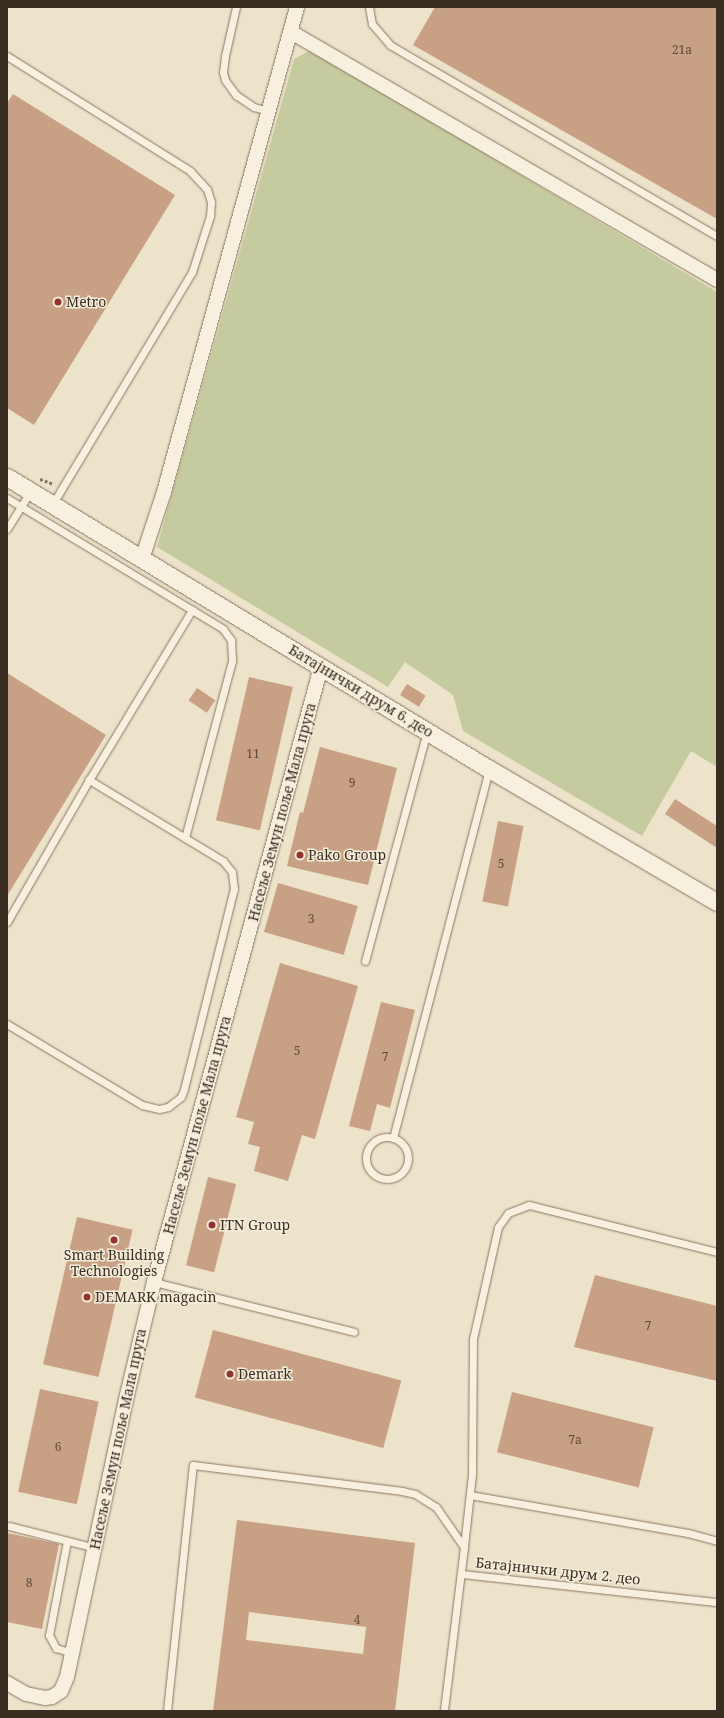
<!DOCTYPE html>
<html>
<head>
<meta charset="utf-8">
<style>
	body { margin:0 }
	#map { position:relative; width:724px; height:1718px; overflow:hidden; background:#ede3cb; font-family:"Noto Serif",serif }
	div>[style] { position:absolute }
	.green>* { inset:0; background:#c6cb9f }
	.building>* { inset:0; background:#c8a084; transform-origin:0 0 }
	.path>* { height:2.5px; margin-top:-1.25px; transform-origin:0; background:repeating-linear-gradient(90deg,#897660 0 3px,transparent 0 5px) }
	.roads { filter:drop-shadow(0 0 1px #897660) drop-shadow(0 0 1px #897660) }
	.service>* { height:7px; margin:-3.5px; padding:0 3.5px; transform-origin:3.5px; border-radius:3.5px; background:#f7f0de }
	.service>.ring { margin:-3.5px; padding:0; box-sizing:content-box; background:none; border:7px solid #f7f0de; border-radius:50% }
	.minor>* { height:14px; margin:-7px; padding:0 7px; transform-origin:7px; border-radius:7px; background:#f7f0de }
	.tertiary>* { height:17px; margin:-8.5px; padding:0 8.5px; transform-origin:8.5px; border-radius:8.5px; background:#f7f0de }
	.dots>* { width:11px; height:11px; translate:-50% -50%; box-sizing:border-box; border:2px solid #f4edda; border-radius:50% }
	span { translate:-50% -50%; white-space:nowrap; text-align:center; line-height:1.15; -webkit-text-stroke:3px #f4edda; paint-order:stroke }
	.number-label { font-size:12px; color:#5e4a3a }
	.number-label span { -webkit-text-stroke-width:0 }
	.poi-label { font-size:14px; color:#3a2e22 }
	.left { translate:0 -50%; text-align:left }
	.street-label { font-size:14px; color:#3a2e22 }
	.frame { position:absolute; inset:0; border:8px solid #3a2e22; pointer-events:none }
</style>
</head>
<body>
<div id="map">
	<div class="green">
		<i style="clip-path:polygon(311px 50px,717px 292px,717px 767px,691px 751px,642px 836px,463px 731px,453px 695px,405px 662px,388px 687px,157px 547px,294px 59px)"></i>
	</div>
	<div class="building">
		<i style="clip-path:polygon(435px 7px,717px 7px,717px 219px,413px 45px)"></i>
		<i style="clip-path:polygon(13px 94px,175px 195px,34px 425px,7px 408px,7px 103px)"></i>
		<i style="clip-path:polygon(7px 673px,106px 735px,7px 896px)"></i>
		<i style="left:249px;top:677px;width:45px;height:147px;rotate:13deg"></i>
		<i style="left:407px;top:684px;width:22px;height:13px;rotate:32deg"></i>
		<i style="left:197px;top:688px;width:22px;height:15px;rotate:34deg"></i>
		<i style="clip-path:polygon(320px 747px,397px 768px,368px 885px,287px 866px,300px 812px,303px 813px)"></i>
		<i style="clip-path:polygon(675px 799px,717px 826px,717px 848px,665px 814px)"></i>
		<i style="left:498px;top:821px;width:26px;height:82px;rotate:11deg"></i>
		<i style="left:278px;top:883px;width:83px;height:51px;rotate:16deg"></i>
		<i style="clip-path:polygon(280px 963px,358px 986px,315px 1139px,302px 1135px,288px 1181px,254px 1171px,260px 1147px,248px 1144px,254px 1122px,236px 1117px)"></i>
		<i style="clip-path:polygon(381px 1002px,415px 1010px,390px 1108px,377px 1104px,370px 1131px,349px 1126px)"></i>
		<i style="left:208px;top:1177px;width:29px;height:91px;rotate:14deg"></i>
		<i style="left:77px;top:1217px;width:57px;height:151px;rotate:13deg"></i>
		<i style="clip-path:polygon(595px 1275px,717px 1306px,717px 1381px,574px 1347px)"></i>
		<i style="left:213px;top:1330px;width:195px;height:70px;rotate:15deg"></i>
		<i style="left:40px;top:1389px;width:60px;height:105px;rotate:12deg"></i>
		<i style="left:512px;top:1392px;width:146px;height:62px;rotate:14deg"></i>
		<i style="clip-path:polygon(evenodd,237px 1520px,415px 1543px,395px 1711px,213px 1711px,237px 1520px,249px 1612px,366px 1627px,363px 1654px,246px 1640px,249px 1612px)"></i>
		<i style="clip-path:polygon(7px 1533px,59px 1544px,42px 1629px,7px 1622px)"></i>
	</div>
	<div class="path">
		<i style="left:40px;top:479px;width:15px;rotate:20deg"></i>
	</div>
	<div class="roads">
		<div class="service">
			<i style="left:236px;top:7px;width:50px;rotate:102.7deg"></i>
			<i style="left:225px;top:56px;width:16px;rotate:97deg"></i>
			<i style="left:223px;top:72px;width:8px;rotate:76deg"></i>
			<i style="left:225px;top:80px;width:19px;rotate:54deg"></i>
			<i style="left:236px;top:95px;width:22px;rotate:34deg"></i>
			<i style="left:254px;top:107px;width:15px;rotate:16deg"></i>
			<i style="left:369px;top:7px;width:17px;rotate:80deg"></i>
			<i style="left:372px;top:24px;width:28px;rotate:49deg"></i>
			<i style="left:390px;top:45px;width:379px;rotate:30.3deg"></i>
			<i style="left:7px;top:56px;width:216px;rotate:32.1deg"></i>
			<i style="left:190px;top:171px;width:25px;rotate:47deg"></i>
			<i style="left:207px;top:189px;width:14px;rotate:73deg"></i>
			<i style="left:211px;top:202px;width:14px;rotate:94deg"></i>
			<i style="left:210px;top:216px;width:59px;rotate:107.8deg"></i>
			<i style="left:192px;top:272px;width:272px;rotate:121deg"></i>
			<i style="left:7px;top:498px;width:253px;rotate:31.2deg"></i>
			<i style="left:223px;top:629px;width:14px;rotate:54deg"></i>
			<i style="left:231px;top:640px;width:21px;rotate:87deg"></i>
			<i style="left:232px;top:661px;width:183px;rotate:104.9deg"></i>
			<i style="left:7px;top:529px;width:44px;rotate:-58.1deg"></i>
			<i style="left:7px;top:922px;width:164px;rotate:-60deg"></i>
			<i style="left:89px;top:780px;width:199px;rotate:-58.8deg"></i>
			<i style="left:365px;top:961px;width:238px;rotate:-74.9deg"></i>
			<i style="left:7px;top:1024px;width:157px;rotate:31deg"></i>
			<i style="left:142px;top:1105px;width:17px;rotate:13deg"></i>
			<i style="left:159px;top:1109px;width:9px;rotate:-13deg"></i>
			<i style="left:168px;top:1107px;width:16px;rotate:-38deg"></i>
			<i style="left:181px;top:1097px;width:9px;rotate:-69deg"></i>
			<i style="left:184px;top:1089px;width:206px;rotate:-76deg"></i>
			<i style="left:234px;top:889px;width:17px;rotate:-97deg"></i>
			<i style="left:232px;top:872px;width:14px;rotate:-129deg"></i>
			<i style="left:223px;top:861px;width:157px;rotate:-148.8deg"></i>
			<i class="ring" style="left:366px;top:1137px;width:35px;height:35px"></i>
			<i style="left:393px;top:1138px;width:381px;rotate:-75.4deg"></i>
			<i style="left:154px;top:1282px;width:206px;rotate:14deg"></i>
			<i style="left:470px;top:1495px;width:221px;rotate:9.9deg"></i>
			<i style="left:688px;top:1533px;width:30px;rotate:15deg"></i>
			<i style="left:9px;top:1526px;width:89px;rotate:14.3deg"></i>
			<i style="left:67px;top:1541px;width:96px;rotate:100.8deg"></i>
			<i style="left:49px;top:1635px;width:15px;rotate:62deg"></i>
			<i style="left:56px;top:1648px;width:17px;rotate:17deg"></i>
			<i style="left:464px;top:1546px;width:71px;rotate:-83.6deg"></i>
			<i style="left:472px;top:1475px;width:136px;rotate:-89.6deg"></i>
			<i style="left:473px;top:1339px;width:115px;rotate:-77.4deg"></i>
			<i style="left:498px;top:1227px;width:17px;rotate:-54deg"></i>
			<i style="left:508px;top:1213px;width:22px;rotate:-21deg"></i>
			<i style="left:529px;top:1205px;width:194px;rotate:14deg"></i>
			<i style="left:462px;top:1574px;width:257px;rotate:6.3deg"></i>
			<i style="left:167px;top:1711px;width:247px;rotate:-84deg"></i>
			<i style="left:193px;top:1465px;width:211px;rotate:7.1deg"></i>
			<i style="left:402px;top:1491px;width:13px;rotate:13deg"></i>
			<i style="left:415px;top:1494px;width:25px;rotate:32deg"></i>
			<i style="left:436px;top:1507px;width:49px;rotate:55deg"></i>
			<i style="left:464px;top:1547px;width:165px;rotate:97deg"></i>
		</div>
		<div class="minor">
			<i style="left:291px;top:32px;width:493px;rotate:30.2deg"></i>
			<i style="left:142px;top:559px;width:71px;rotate:-71.8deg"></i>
			<i style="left:164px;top:492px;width:503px;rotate:-74.66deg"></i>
			<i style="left:7px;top:1683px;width:22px;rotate:30deg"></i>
			<i style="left:26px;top:1694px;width:19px;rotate:12deg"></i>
			<i style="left:45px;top:1698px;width:7px;rotate:-8deg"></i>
			<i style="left:52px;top:1697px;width:11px;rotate:-34deg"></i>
			<i style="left:61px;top:1691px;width:15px;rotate:-67deg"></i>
			<i style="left:67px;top:1677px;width:288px;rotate:-78deg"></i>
			<i style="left:127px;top:1395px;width:116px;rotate:-76.6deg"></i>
			<i style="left:154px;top:1282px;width:637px;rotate:-74.81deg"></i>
		</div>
		<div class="tertiary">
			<i style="left:7px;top:477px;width:564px;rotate:31.21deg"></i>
			<i style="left:489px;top:769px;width:264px;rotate:30.3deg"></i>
		</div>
	</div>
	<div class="dots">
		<i style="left:58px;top:302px;background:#943334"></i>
		<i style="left:300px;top:855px;background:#943334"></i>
		<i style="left:212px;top:1225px;background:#943334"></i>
		<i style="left:114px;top:1240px;background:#943334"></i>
		<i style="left:87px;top:1297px;background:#943334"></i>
		<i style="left:230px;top:1374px;background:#943334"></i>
	</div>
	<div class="number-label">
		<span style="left:682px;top:50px">21a</span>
		<span style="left:253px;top:754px">11</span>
		<span style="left:352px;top:783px">9</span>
		<span style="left:501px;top:864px">5</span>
		<span style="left:311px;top:919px">3</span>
		<span style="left:297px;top:1051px">5</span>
		<span style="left:385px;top:1057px">7</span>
		<span style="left:648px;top:1326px">7</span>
		<span style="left:575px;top:1440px">7a</span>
		<span style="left:58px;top:1447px">6</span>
		<span style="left:29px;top:1583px">8</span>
		<span style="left:357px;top:1620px">4</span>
	</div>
	<div class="poi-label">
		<span class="left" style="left:66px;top:302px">Metro</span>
		<span class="left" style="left:308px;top:855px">Pako Group</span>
		<span class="left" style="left:220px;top:1225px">ITN Group</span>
		<span style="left:114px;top:1263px">Smart Building<br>Technologies</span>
		<span class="left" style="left:95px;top:1297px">DEMARK magacin</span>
		<span class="left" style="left:238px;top:1374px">Demark</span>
	</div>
	<div class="street-label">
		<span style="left:361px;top:691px;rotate:31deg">Батајнички друм 6. део</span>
		<span style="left:282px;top:812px;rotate:-75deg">Насеље Земун поље Мала пруга</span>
		<span style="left:197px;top:1125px;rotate:-75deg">Насеље Земун поље Мала пруга</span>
		<span style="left:118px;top:1439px;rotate:-78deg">Насеље Земун поље Мала пруга</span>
		<span style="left:558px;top:1571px;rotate:6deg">Батајнички друм 2. део</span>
	</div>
	<div class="frame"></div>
</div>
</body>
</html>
